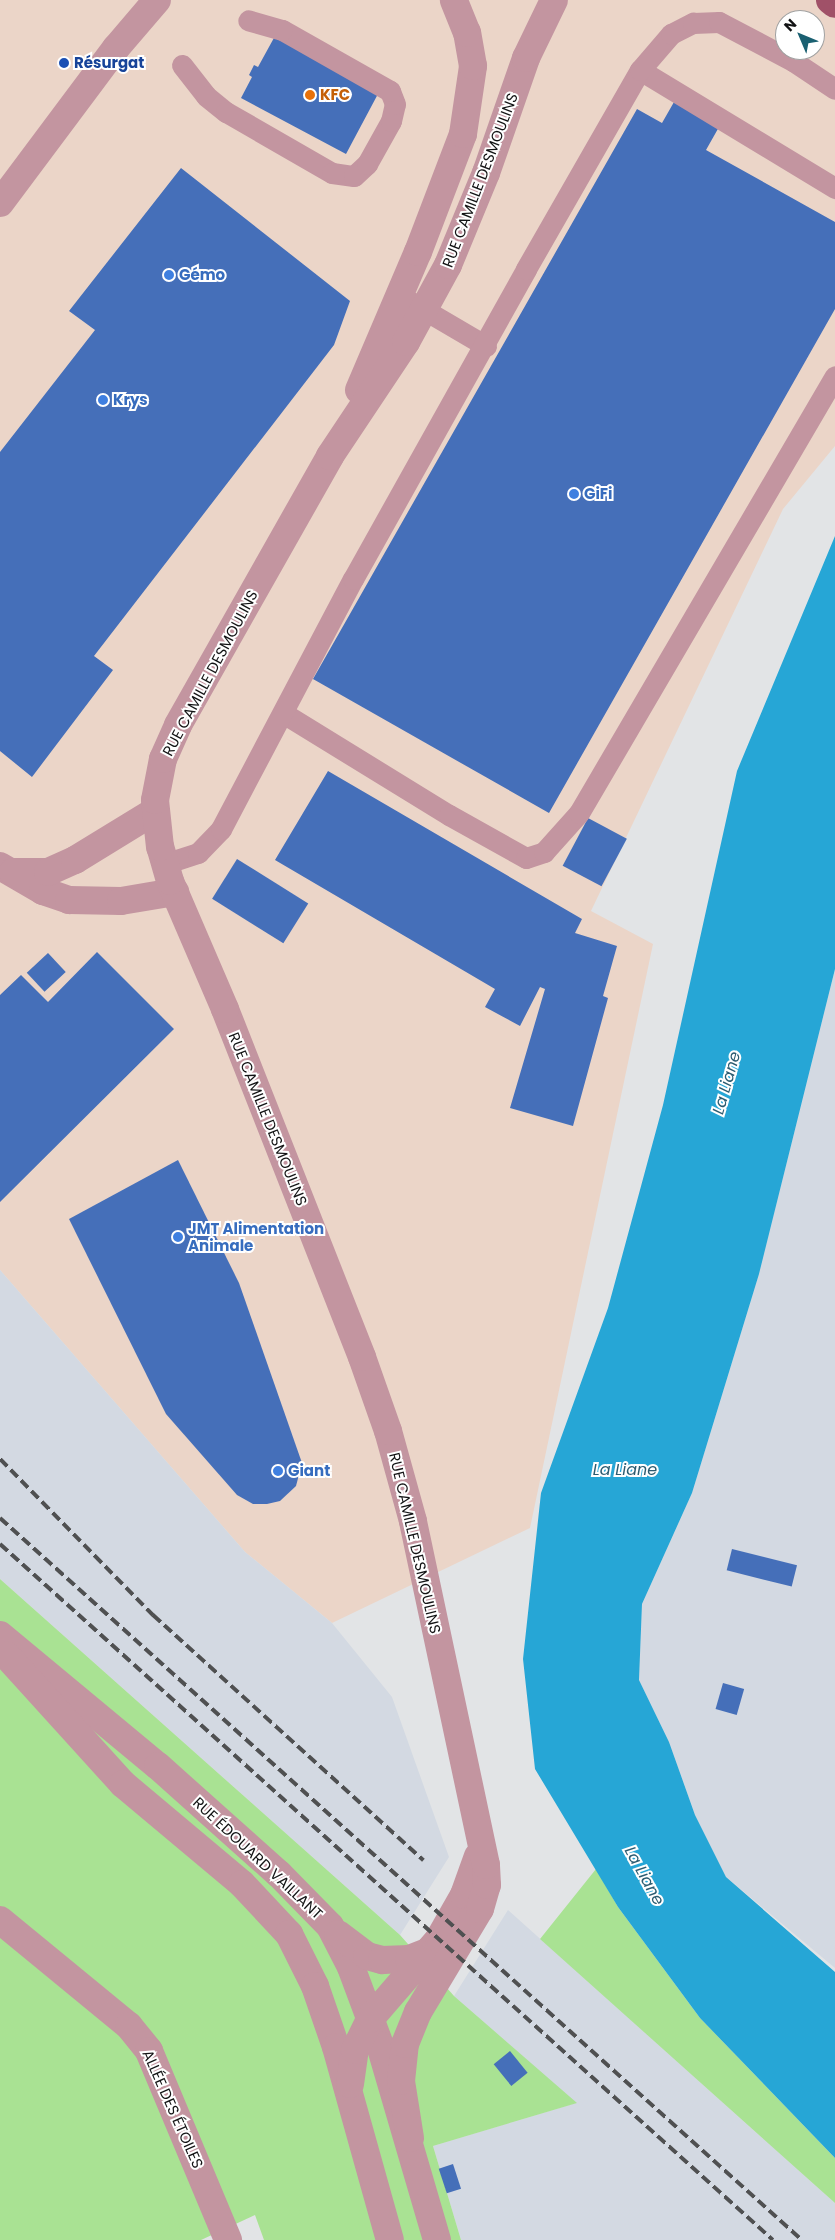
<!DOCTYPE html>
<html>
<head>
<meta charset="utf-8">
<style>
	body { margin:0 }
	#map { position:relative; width:835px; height:2240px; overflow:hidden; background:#e2e4e6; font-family:Poppins,sans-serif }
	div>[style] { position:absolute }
	.commercial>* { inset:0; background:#ebd5c8 }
	.built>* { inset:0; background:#d3d9e2 }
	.green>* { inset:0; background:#a9e293 }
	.water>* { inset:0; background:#26a6d6 }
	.building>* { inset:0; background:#456fb9; transform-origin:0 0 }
	.service>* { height:21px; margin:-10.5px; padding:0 10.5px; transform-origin:10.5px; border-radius:10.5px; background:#c395a0 }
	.minor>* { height:28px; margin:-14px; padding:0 14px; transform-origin:14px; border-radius:14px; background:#c395a0 }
	.tertiary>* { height:28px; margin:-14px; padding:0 14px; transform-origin:14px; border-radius:14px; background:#c395a0 }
	.primary>* { height:28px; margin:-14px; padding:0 14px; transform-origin:14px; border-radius:14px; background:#a05168 }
	.rail>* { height:4px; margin-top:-2px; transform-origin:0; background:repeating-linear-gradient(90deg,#4f5051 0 10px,transparent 0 15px) }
	.dots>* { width:14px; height:14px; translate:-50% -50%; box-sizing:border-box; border:2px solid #fff; border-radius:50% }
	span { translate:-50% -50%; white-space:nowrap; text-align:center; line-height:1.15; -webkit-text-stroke:4px #fff; paint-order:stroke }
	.transit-label { font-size:15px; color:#164399; font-weight:700 }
	.left { translate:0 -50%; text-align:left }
	.food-label { font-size:15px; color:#c56008; font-weight:700 }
	.street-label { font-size:15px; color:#121314 }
	.shop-label { font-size:15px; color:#366cbe; font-weight:700 }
	.water-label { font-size:16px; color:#2c5c71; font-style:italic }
	.north { position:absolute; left:775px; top:10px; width:50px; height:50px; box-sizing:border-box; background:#fff; border:1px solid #a0a1a1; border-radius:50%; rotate:315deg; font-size:14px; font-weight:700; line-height:20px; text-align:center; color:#121314 }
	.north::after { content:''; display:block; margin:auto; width:18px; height:22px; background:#1a6071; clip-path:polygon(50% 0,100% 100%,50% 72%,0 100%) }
</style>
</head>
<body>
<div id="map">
	<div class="commercial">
		<i style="clip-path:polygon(evenodd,0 0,835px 0,835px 446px,783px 509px,591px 911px,653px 944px,530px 1528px,332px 1623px,245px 1552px,0 1270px,0 0,785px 20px,815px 20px,815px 50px,785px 50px,785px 20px)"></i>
	</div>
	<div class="built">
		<i style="clip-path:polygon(835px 969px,835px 1968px,726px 1877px,695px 1815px,669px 1742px,639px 1680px,642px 1604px,692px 1493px,759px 1274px)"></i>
		<i style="clip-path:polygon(0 1270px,245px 1552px,332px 1623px,392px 1697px,449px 1857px,400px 1935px,0 1579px)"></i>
		<i style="clip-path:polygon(508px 1910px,835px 2203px,835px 2240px,461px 2240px,433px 2146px,576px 2103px,454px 1996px)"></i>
	</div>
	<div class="green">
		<i style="clip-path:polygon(0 1579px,400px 1935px,454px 1996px,577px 2103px,433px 2146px,461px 2240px,264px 2240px,255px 2215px,201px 2240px,0 2240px)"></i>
		<i style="clip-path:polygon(596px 1869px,618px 1907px,700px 2018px,835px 2158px,835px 2203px,540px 1939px)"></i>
	</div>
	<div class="water">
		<i style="clip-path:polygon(835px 536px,835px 969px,759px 1274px,692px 1493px,642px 1604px,639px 1680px,669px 1742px,695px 1815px,726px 1877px,835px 1972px,835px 2158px,700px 2018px,618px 1907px,535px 1769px,523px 1659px,541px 1493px,608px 1308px,663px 1105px,737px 771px)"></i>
	</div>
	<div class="building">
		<i style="clip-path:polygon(275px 36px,379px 92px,346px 154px,241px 98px,252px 77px,249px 75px,254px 65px,258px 67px)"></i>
		<i style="clip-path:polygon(674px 102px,719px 127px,706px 150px,835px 222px,835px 309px,549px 813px,313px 679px,637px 109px,662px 123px)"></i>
		<i style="clip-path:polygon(181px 168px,350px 301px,334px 345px,94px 656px,113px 670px,32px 777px,0 751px,0 452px,95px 330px,69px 311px)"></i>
		<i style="clip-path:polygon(328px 771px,582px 919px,575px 933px,617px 946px,603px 996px,608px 998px,573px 1126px,510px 1108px,545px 989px,540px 987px,520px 1026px,485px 1007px,495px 989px,275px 860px)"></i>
		<i style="left:588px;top:818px;width:44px;height:54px;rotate:28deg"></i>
		<i style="left:237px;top:859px;width:84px;height:47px;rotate:32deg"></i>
		<i style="clip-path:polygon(97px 952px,174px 1029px,0 1202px,0 995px,21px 975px,48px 1002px)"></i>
		<i style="left:48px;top:953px;width:26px;height:29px;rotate:47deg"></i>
		<i style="clip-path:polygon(178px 1160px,239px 1283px,302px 1463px,296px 1486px,280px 1501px,267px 1504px,253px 1504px,237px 1495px,166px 1414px,69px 1219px)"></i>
		<i style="left:732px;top:1549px;width:67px;height:22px;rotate:14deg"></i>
		<i style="left:723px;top:1683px;width:22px;height:27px;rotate:16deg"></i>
		<i style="left:510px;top:2051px;width:28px;height:21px;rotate:51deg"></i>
		<i style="left:453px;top:2164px;width:26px;height:15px;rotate:72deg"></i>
	</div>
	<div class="service">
		<i style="left:182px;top:65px;width:39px;rotate:52deg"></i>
		<i style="left:206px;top:96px;width:26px;rotate:39deg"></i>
		<i style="left:226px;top:112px;width:122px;rotate:29.9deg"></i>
		<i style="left:332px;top:173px;width:22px;rotate:8deg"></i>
		<i style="left:354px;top:176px;width:18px;rotate:-43deg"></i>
		<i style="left:367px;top:164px;width:49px;rotate:-60.8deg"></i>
		<i style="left:391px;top:121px;width:17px;rotate:-77deg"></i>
		<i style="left:395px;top:104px;width:14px;rotate:-111deg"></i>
		<i style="left:390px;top:91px;width:124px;rotate:-150.5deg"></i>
		<i style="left:282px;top:30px;width:35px;rotate:-164deg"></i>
		<i style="left:640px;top:70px;width:228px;rotate:31.2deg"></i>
		<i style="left:411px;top:302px;width:87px;rotate:30.4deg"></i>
		<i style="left:283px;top:713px;width:195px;rotate:31.6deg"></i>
		<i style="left:449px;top:815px;width:88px;rotate:29.2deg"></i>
		<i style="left:526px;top:858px;width:19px;rotate:-18deg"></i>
		<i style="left:544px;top:852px;width:52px;rotate:-48.1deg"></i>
		<i style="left:579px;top:813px;width:506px;rotate:-59.64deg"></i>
		<i style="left:164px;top:864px;width:36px;rotate:-18deg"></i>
		<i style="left:198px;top:853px;width:33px;rotate:-46deg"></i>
		<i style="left:221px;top:829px;width:283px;rotate:-62.2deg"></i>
		<i style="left:353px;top:579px;width:355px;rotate:-60.8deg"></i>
		<i style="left:526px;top:269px;width:229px;rotate:-60.2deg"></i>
		<i style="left:640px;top:70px;width:48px;rotate:-49.3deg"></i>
		<i style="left:671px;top:34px;width:25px;rotate:-27deg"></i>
		<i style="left:693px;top:23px;width:26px;rotate:-2deg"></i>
		<i style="left:719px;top:22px;width:84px;rotate:27.8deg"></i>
		<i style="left:793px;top:61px;width:50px;rotate:33.7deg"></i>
	</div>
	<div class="minor">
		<i style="left:0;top:203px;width:194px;rotate:-53.2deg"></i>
		<i style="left:116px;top:48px;width:63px;rotate:-49.5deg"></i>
		<i style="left:0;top:866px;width:50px;rotate:30.2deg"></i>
		<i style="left:43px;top:891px;width:28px;rotate:19deg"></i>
		<i style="left:69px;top:900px;width:52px;rotate:1.1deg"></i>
		<i style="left:121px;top:901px;width:55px;rotate:-9.5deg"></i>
		<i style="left:13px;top:872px;width:35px"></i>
		<i style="left:48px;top:872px;width:30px;rotate:-24deg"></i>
		<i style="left:75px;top:860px;width:94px;rotate:-31.5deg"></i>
		<i style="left:0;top:1920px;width:167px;rotate:39.4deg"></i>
		<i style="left:129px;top:2026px;width:32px;rotate:51deg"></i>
		<i style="left:149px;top:2051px;width:205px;rotate:67.3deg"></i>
	</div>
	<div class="tertiary">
		<i style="left:359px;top:390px;width:150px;rotate:-66.9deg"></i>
		<i style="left:418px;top:252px;width:126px;rotate:-69.1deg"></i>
		<i style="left:463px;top:134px;width:69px;rotate:-81.6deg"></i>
		<i style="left:473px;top:66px;width:34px;rotate:-100deg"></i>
		<i style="left:467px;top:33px;width:35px;rotate:-112deg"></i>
		<i style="left:0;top:1635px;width:205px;rotate:39.7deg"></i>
		<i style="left:158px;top:1766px;width:162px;rotate:41.8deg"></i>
		<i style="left:279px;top:1874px;width:73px;rotate:45.6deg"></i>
		<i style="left:330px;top:1926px;width:46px;rotate:62.9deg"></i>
		<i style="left:351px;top:1967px;width:83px;rotate:69.6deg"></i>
		<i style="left:380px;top:2045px;width:203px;rotate:73.7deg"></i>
		<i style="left:6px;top:1655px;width:174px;rotate:47.8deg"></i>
		<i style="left:123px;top:1784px;width:155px;rotate:40deg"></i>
		<i style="left:242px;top:1884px;width:69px;rotate:46.8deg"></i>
		<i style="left:289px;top:1934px;width:58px;rotate:63.4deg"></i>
		<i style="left:315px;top:1986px;width:65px;rotate:71deg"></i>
		<i style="left:336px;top:2047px;width:200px;rotate:74.4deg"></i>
		<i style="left:338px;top:1934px;width:36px;rotate:37deg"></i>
		<i style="left:367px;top:1956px;width:16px;rotate:15deg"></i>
		<i style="left:382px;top:1960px;width:27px;rotate:-2deg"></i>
		<i style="left:409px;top:1959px;width:22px;rotate:-21deg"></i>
		<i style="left:350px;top:2084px;width:34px;rotate:-82deg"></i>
		<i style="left:355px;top:2050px;width:34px;rotate:-64deg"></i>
		<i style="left:370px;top:2019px;width:106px;rotate:-49.2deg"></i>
		<i style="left:439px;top:1939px;width:51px;rotate:-60.4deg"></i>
		<i style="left:464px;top:1895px;width:41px;rotate:-70.3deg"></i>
		<i style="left:410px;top:2138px;width:58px;rotate:-99deg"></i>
		<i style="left:401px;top:2081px;width:37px;rotate:-84deg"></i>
		<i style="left:405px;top:2044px;width:35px;rotate:-68deg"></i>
		<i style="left:418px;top:2012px;width:120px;rotate:-59deg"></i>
		<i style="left:480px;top:1909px;width:25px;rotate:-74deg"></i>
		<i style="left:487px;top:1885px;width:20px;rotate:-93deg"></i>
		<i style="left:486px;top:1865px;width:352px;rotate:-102deg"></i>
		<i style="left:413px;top:1521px;width:93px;rotate:-105.5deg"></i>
		<i style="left:388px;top:1431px;width:78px;rotate:-109.4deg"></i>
		<i style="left:362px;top:1357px;width:374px;rotate:-111.5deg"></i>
		<i style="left:225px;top:1009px;width:139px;rotate:-113.3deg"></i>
		<i style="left:170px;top:881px;width:35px;rotate:-106deg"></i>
		<i style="left:160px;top:847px;width:47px;rotate:-96.1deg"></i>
		<i style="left:155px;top:800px;width:42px;rotate:-79deg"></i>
		<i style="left:163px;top:759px;width:37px;rotate:-66deg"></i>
		<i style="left:178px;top:725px;width:309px;rotate:-60.5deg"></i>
		<i style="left:330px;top:456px;width:137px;rotate:-56.3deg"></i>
		<i style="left:406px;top:342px;width:88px;rotate:-61.4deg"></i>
		<i style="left:448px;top:265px;width:100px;rotate:-67.6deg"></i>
		<i style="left:486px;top:173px;width:122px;rotate:-70.8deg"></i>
		<i style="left:526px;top:58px;width:64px;rotate:-64.2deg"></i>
	</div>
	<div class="primary">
		<i style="left:830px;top:0;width:6px;rotate:39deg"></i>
	</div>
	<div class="rail">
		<i style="left:0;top:1459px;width:219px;rotate:45.6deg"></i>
		<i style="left:153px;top:1615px;width:365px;rotate:42.2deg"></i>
		<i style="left:0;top:1518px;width:1079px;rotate:42deg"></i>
		<i style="left:0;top:1544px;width:1040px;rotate:42deg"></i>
	</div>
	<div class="dots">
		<i style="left:64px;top:63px;background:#1a4fb4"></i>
		<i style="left:310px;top:95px;background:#e8710a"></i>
		<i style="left:169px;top:275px;background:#3f7fe0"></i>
		<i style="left:103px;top:400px;background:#3f7fe0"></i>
		<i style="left:574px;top:494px;background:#3f7fe0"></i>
		<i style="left:178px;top:1237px;background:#3f7fe0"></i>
		<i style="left:278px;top:1471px;background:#3f7fe0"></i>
	</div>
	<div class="transit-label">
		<span class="left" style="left:74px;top:63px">Résurgat</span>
	</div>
	<div class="food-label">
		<span class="left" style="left:320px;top:95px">KFC</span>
	</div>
	<div class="street-label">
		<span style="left:480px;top:180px;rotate:-69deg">RUE CAMILLE DESMOULINS</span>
		<span style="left:210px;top:673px;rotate:-62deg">RUE CAMILLE DESMOULINS</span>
		<span style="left:268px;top:1119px;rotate:68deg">RUE CAMILLE DESMOULINS</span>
		<span style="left:415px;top:1543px;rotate:77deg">RUE CAMILLE DESMOULINS</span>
		<span style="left:258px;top:1858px;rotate:43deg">RUE ÉDOUARD VAILLANT</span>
		<span style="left:173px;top:2109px;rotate:66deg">ALLÉE DES ÉTOILES</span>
	</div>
	<div class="shop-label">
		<span class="left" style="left:179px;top:275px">Gémo</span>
		<span class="left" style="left:113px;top:400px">Krys</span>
		<span class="left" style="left:584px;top:494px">GiFi</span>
		<span class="left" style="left:188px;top:1237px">JMT Alimentation<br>Animale</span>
		<span class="left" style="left:288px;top:1471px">Giant</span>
	</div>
	<div class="water-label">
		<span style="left:727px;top:1083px;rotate:-74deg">La Liane</span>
		<span style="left:625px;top:1470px">La Liane</span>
		<span style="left:644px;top:1876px;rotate:61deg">La Liane</span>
	</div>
	<div class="north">N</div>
</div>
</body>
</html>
